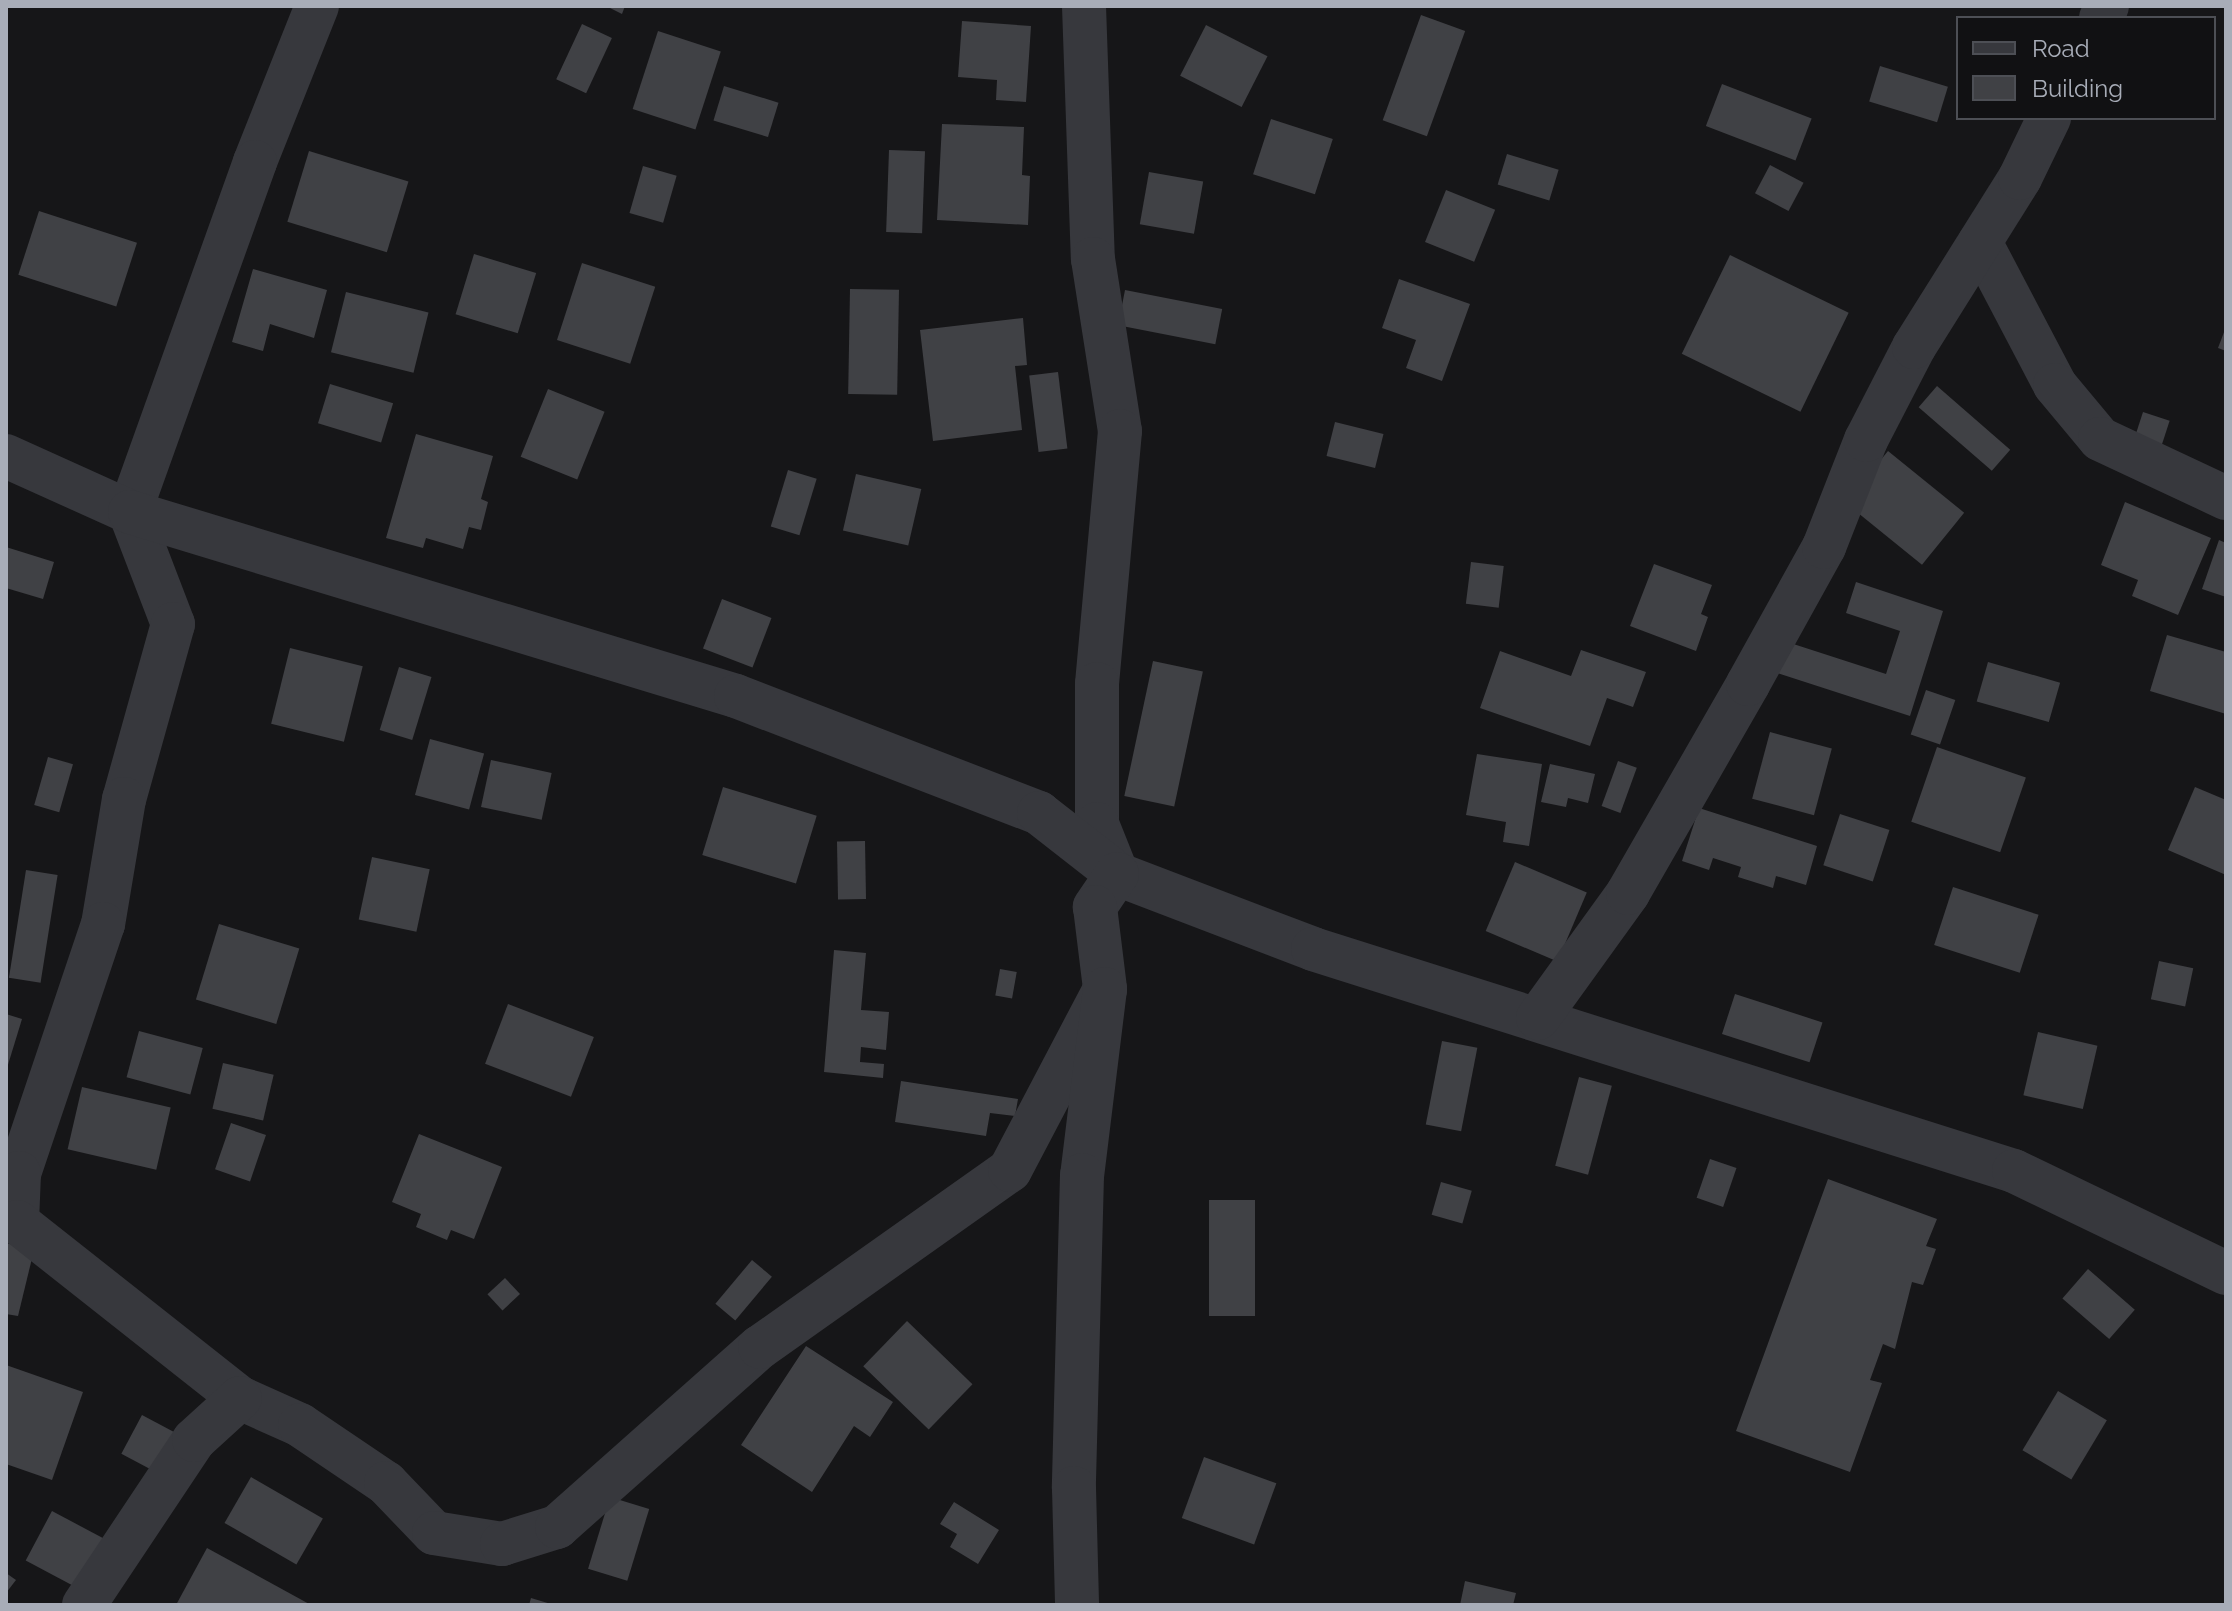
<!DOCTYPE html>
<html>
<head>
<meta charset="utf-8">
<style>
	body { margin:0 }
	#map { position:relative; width:2232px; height:1611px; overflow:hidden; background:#161618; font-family:Raleway,sans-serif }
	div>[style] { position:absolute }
	.building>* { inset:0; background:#404145; transform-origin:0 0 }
	.minor>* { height:44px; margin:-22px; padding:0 22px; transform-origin:22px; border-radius:22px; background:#37383d }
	span { translate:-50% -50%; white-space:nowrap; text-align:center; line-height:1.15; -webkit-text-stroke:8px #111113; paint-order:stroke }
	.frame { position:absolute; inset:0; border:8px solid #a8adb8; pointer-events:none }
	.legend { position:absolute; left:1956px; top:16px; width:260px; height:104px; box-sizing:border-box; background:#111113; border:2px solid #4d4f55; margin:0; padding:10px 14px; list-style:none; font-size:24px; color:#a8adb8 }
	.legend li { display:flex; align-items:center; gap:16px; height:40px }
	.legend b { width:40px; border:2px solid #4d4f55 }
</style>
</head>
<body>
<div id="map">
	<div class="building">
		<i style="clip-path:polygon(606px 6px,625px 6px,622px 14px)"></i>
		<i style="left:1421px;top:15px;width:47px;height:112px;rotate:20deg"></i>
		<i style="clip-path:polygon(962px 21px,1031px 26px,1026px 102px,996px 100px,997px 80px,958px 77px)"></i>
		<i style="left:582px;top:24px;width:33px;height:61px;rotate:25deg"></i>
		<i style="left:1206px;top:25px;width:69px;height:57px;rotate:27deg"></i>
		<i style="left:658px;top:31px;width:66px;height:82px;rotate:18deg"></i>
		<i style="left:1880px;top:66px;width:71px;height:37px;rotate:17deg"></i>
		<i style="left:1722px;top:84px;width:96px;height:45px;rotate:21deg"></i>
		<i style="left:724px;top:86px;width:57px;height:36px;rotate:17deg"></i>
		<i style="left:1271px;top:119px;width:65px;height:58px;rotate:18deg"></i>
		<i style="clip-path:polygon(942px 124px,1024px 127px,1022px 175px,1030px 176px,1028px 225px,937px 220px)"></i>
		<i style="left:889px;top:150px;width:36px;height:82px;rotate:2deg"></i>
		<i style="left:309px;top:151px;width:104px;height:74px;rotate:17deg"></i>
		<i style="left:1507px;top:154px;width:54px;height:32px;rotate:17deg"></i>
		<i style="left:1770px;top:165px;width:38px;height:32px;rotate:28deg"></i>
		<i style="left:643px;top:166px;width:35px;height:49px;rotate:16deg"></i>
		<i style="left:1149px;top:172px;width:55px;height:53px;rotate:10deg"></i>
		<i style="left:1446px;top:190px;width:53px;height:56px;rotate:22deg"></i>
		<i style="left:39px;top:211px;width:103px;height:67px;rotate:18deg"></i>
		<i style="left:474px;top:254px;width:65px;height:63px;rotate:17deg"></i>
		<i style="left:1730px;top:255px;width:132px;height:110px;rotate:26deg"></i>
		<i style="left:582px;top:263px;width:77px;height:81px;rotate:18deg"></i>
		<i style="clip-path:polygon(253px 269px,327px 290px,314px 338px,270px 324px,263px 351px,232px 342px)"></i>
		<i style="clip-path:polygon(1399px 279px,1470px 304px,1442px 381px,1406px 368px,1416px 340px,1382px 328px)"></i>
		<i style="left:850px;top:289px;width:49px;height:105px;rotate:1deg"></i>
		<i style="left:1125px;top:290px;width:99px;height:36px;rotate:11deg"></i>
		<i style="left:346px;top:292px;width:85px;height:62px;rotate:14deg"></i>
		<i style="clip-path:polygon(1023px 318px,1027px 365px,1015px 366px,1022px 430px,933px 441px,920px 330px)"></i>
		<i style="clip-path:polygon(2226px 327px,2226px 351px,2218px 348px)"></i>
		<i style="left:1058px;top:372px;width:77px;height:29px;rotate:83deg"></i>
		<i style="left:330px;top:384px;width:66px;height:41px;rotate:17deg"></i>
		<i style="left:1937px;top:386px;width:97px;height:28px;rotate:41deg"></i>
		<i style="left:548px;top:389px;width:61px;height:73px;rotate:22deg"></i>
		<i style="left:2143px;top:412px;width:28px;height:31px;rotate:18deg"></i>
		<i style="left:1335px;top:422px;width:50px;height:35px;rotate:14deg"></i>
		<i style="clip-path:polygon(416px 434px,493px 456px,481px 499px,488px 502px,481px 530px,469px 527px,463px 549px,426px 538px,423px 548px,386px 538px)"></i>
		<i style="left:1888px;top:451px;width:98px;height:67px;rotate:39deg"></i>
		<i style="left:788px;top:470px;width:30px;height:59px;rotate:17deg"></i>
		<i style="left:856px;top:474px;width:67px;height:58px;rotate:13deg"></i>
		<i style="clip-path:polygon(2125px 502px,2211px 538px,2178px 615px,2132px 596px,2138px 580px,2101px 565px)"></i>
		<i style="clip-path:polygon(2219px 540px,2226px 543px,2226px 597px,2202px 589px)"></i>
		<i style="clip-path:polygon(6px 547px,54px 562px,43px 599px,6px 588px)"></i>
		<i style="left:1471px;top:562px;width:33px;height:42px;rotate:7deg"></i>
		<i style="clip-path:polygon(1654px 564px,1712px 585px,1701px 614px,1708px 617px,1696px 651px,1630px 626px)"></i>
		<i style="clip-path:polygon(1856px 582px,1943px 611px,1910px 716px,1771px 671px,1781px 640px,1886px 674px,1900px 631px,1846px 613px)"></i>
		<i style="left:722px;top:599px;width:53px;height:53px;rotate:21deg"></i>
		<i style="clip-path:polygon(2167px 635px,2226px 652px,2226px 714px,2150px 691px)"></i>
		<i style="left:290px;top:648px;width:75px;height:78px;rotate:14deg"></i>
		<i style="clip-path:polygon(1581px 650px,1646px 672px,1633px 707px,1607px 698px,1590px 746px,1480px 708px,1500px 651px,1571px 676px)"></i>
		<i style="left:1153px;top:661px;width:51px;height:138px;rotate:12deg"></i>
		<i style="left:1988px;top:662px;width:75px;height:41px;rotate:16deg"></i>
		<i style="left:399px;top:667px;width:34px;height:66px;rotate:17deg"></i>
		<i style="left:1926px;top:690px;width:31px;height:47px;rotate:19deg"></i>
		<i style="left:1770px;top:732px;width:64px;height:69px;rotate:15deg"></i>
		<i style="left:430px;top:739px;width:56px;height:58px;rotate:15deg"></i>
		<i style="left:1937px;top:747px;width:94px;height:79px;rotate:19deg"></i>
		<i style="clip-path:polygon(1477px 754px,1542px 764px,1529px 846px,1503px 842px,1506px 822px,1466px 815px)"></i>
		<i style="left:48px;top:757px;width:26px;height:50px;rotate:16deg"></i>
		<i style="left:491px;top:760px;width:62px;height:48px;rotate:12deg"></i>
		<i style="left:1618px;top:761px;width:20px;height:48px;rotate:20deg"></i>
		<i style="clip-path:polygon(1550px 764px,1595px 774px,1588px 803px,1568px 798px,1566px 807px,1541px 802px)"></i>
		<i style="left:723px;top:787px;width:98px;height:71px;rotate:17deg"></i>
		<i style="clip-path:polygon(2195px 787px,2226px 800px,2226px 875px,2168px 850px)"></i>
		<i style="clip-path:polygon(1699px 808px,1817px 846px,1806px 885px,1776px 876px,1773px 888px,1738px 877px,1741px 867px,1713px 858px,1709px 870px,1682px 861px)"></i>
		<i style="left:1840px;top:814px;width:52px;height:54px;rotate:18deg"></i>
		<i style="left:865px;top:841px;width:58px;height:28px;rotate:89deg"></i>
		<i style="left:372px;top:857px;width:59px;height:64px;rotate:12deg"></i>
		<i style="left:1515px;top:862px;width:78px;height:75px;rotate:23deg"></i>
		<i style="left:26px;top:870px;width:32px;height:109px;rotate:9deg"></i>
		<i style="left:1953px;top:887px;width:90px;height:61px;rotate:18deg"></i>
		<i style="left:219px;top:924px;width:84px;height:79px;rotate:17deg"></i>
		<i style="clip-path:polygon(834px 950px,866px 953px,861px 1010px,889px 1012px,886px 1050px,861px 1047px,860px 1062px,884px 1064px,883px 1078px,824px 1072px)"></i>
		<i style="left:2159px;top:961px;width:35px;height:39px;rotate:12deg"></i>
		<i style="left:1000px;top:969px;width:17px;height:27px;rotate:10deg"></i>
		<i style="left:1735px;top:994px;width:92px;height:42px;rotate:18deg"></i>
		<i style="left:508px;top:1004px;width:92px;height:64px;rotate:21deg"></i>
		<i style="clip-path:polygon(6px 1014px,22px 1019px,7px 1068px,6px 1068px)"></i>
		<i style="left:139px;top:1031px;width:66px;height:48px;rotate:15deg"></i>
		<i style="left:2038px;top:1032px;width:61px;height:65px;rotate:13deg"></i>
		<i style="left:1442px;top:1041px;width:36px;height:85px;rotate:11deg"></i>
		<i style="left:223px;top:1063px;width:52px;height:47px;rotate:13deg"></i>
		<i style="left:1579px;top:1077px;width:34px;height:92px;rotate:15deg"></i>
		<i style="clip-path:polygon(901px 1081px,1018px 1099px,1015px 1116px,990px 1113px,986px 1136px,895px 1122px)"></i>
		<i style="left:82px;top:1087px;width:91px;height:64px;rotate:13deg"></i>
		<i style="left:231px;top:1123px;width:37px;height:49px;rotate:19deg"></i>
		<i style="clip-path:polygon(419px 1134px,502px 1167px,474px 1239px,451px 1230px,447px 1240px,416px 1227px,421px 1214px,392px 1202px)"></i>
		<i style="left:1710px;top:1159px;width:28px;height:41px;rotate:19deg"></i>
		<i style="clip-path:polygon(1828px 1179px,1937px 1219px,1926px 1246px,1936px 1249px,1923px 1285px,1912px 1282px,1895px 1349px,1883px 1344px,1870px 1380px,1882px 1383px,1850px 1472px,1736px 1431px)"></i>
		<i style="left:1441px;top:1182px;width:32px;height:34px;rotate:16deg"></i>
		<i style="left:1209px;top:1200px;width:46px;height:116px"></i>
		<i style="clip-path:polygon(6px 1243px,34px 1250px,18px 1316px,6px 1314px)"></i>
		<i style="left:752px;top:1260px;width:26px;height:57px;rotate:40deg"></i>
		<i style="left:2088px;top:1269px;width:62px;height:39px;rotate:41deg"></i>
		<i style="left:505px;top:1278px;width:22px;height:24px;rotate:47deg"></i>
		<i style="left:907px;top:1321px;width:91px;height:63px;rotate:44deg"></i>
		<i style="clip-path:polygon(806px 1346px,893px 1402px,870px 1437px,854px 1426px,812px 1492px,741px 1445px)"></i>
		<i style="clip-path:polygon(6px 1365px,83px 1392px,52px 1480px,6px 1464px)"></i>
		<i style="left:2058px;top:1391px;width:57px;height:69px;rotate:31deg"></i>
		<i style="left:142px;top:1415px;width:41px;height:44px;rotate:28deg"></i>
		<i style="left:1204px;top:1457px;width:77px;height:65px;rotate:20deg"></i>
		<i style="left:251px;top:1477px;width:83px;height:53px;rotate:30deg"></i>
		<i style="left:610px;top:1497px;width:41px;height:75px;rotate:17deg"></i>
		<i style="clip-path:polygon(954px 1502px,999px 1530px,978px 1564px,950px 1547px,957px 1534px,940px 1524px)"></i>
		<i style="left:52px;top:1511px;width:58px;height:56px;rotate:28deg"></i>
		<i style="clip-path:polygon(207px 1548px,311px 1605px,176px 1605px)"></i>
		<i style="clip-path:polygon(6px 1573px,16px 1580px,6px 1593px)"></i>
		<i style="clip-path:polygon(1465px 1581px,1516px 1593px,1513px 1605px,1460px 1605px)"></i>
		<i style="clip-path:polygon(531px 1598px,551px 1604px,551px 1605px,529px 1605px)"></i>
	</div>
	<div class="minor">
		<i style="left:317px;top:6px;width:168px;rotate:111.7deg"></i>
		<i style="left:255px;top:162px;width:372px;rotate:109.7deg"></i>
		<i style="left:130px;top:512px;width:120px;rotate:69deg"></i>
		<i style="left:173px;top:624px;width:182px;rotate:105.6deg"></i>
		<i style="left:124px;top:799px;width:127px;rotate:99.5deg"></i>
		<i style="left:103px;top:924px;width:263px;rotate:108.6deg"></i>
		<i style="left:19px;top:1173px;width:49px;rotate:92.3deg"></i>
		<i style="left:17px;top:1222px;width:284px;rotate:38.3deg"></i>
		<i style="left:240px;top:1398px;width:66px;rotate:24.2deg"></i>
		<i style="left:300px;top:1425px;width:104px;rotate:34deg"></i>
		<i style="left:386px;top:1483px;width:69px;rotate:46.2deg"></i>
		<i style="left:434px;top:1533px;width:69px;rotate:9.2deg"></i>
		<i style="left:502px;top:1544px;width:58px;rotate:-17.2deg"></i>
		<i style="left:557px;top:1527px;width:271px;rotate:-41.6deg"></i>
		<i style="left:760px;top:1347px;width:306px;rotate:-35.3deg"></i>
		<i style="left:1010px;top:1170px;width:204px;rotate:-62.3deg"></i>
		<i style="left:1084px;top:6px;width:253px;rotate:88deg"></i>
		<i style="left:1093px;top:259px;width:174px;rotate:81.1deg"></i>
		<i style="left:1120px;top:431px;width:254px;rotate:95.2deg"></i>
		<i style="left:1097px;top:684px;width:140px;rotate:90deg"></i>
		<i style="left:1097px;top:824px;width:54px;rotate:68.2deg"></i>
		<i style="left:1117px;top:874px;width:210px;rotate:20.9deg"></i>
		<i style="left:1313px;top:949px;width:735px;rotate:17.57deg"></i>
		<i style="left:2014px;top:1171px;width:235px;rotate:25.7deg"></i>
		<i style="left:2101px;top:18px;width:13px;rotate:-63deg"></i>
		<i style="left:1980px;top:242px;width:161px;rotate:62.3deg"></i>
		<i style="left:2055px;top:385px;width:70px;rotate:50.2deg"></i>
		<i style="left:2100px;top:439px;width:139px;rotate:25.1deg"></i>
		<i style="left:6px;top:456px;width:136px;rotate:24.3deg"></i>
		<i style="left:130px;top:512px;width:633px;rotate:16.89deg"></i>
		<i style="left:736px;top:696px;width:325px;rotate:21.1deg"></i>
		<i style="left:1039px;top:813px;width:99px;rotate:38deg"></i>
		<i style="left:1117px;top:874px;width:40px;rotate:124deg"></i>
		<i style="left:1095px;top:907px;width:83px;rotate:83deg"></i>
		<i style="left:1105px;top:989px;width:187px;rotate:97deg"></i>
		<i style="left:1082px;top:1175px;width:313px;rotate:91.5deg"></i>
		<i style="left:1074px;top:1488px;width:117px;rotate:88.5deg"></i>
		<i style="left:1538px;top:1018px;width:154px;rotate:-54.2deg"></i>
		<i style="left:1628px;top:893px;width:241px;rotate:-60.1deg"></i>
		<i style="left:1748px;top:684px;width:157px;rotate:-61deg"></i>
		<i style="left:1824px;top:547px;width:115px;rotate:-68.6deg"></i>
		<i style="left:1866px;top:440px;width:105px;rotate:-62.7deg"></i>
		<i style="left:1914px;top:347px;width:199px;rotate:-57.9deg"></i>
		<i style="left:2020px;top:178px;width:67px;rotate:-64.2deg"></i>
		<i style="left:84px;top:1605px;width:198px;rotate:-56.3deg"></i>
		<i style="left:194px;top:1440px;width:62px;rotate:-42.4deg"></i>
	</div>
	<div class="frame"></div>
	<ul class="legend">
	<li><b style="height:10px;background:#37383d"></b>Road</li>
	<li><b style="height:22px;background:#404145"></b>Building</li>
	</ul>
</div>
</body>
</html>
